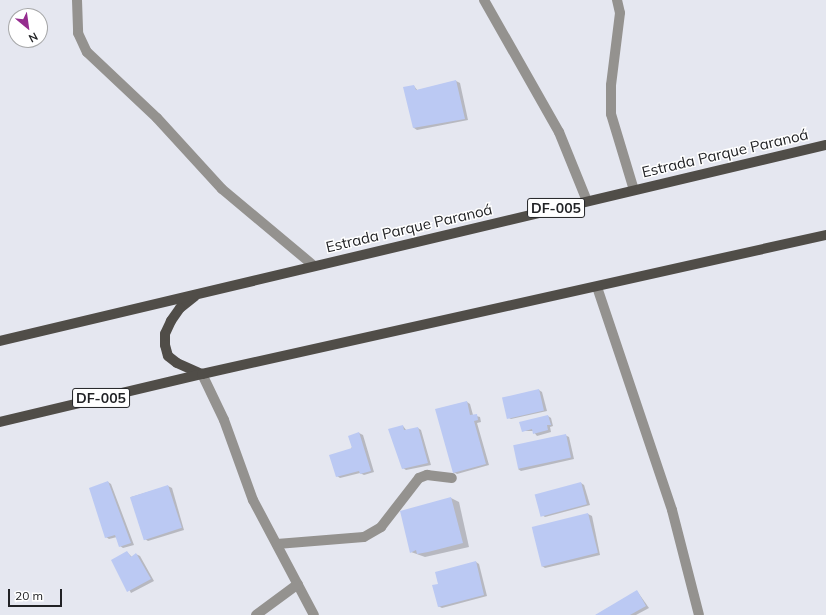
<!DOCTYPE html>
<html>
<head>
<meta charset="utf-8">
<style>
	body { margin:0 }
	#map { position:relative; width:826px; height:615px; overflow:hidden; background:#e5e7f0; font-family:Mulish,sans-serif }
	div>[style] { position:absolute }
	.shadow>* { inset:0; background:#0003 }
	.building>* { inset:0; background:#bbc9f3; transform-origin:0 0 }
	.minor>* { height:10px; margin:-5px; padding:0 5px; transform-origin:5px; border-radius:5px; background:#94928f }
	.primary>* { height:10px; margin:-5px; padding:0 5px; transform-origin:5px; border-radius:5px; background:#504d48 }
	span { translate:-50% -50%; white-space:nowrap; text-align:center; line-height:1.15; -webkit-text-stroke:3px #fff; paint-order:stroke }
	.shield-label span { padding:1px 3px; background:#fff; border:1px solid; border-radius:3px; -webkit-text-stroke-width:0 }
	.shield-label { font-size:14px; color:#212225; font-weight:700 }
	.street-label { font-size:15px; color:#212225 }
	.north { position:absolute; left:8px; top:8px; width:40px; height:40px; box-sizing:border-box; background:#fff; border:1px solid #a6a7a8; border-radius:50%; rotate:151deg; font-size:11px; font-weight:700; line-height:16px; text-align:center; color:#212225 }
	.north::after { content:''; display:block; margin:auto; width:14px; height:18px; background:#952c8f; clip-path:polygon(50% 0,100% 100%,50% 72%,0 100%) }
	.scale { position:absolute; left:8px; top:589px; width:54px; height:18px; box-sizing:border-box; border:2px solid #212225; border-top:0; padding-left:5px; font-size:12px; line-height:14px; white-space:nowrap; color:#212225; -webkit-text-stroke:3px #fff; paint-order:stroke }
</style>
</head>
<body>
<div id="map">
	<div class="shadow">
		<i style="clip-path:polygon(456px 81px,460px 83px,468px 120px,417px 130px,414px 128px,414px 86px,418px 91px)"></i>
		<i style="clip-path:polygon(539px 390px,542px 392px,547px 411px,511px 419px,507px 417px)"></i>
		<i style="clip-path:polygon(467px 402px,470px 404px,473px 415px,480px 417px,481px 422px,477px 423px,489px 465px,457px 474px,453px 472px)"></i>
		<i style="clip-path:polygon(548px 416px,551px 418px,553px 426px,550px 427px,551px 432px,537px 436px,533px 431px,523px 431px)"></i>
		<i style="clip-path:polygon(403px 426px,407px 431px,418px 428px,421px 430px,431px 465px,406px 470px,403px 468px)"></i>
		<i style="clip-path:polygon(359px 433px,363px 435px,374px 472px,364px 475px,360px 473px,340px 478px,337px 476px)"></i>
		<i style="clip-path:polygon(565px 435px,569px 437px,574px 459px,521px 471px,518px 469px)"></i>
		<i style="clip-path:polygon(108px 482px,111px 484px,134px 545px,123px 548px,120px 546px,117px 537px,109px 539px,106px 537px)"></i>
		<i style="clip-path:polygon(581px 483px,584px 485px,590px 505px,545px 517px,542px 515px)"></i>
		<i style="clip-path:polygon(168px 486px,172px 488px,184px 530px,148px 541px,145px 539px,131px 497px)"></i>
		<i style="clip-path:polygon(451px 498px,459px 502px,469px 547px,425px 557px,411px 552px)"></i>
		<i style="clip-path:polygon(588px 514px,592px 516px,600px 555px,545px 568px,542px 566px)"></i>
		<i style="clip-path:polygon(127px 552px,132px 557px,136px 554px,140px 556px,154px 581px,131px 593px,113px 560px)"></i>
		<i style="clip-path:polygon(476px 562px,479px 564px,487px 596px,442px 608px,438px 606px,439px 585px)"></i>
		<i style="clip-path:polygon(637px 591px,649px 608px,636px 615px,596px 615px)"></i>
	</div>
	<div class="building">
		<i style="clip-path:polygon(456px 80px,465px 119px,413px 128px,403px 87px,414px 85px,416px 90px)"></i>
		<i style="left:539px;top:389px;width:22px;height:38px;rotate:77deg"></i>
		<i style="clip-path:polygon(467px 401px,470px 415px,477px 414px,478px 420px,474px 421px,486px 464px,453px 473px,435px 409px)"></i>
		<i style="clip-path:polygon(548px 415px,551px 425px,547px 425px,548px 430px,533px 434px,532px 429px,522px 432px,519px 422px)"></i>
		<i style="clip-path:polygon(403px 425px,404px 430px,418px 427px,428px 463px,402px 469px,388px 429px)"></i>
		<i style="clip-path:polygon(359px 432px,371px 471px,360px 474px,359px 471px,336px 477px,329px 455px,352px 448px,348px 436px)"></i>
		<i style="left:566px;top:434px;width:24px;height:54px;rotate:78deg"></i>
		<i style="clip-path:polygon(108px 481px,131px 543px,119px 547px,115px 535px,105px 538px,89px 488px)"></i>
		<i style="left:581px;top:482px;width:23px;height:48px;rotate:75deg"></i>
		<i style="left:168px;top:485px;width:45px;height:40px;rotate:72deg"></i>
		<i style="clip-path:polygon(451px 497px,463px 543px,428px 552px,417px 554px,416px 550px,410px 553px,400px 511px)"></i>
		<i style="left:588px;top:513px;width:41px;height:58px;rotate:76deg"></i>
		<i style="clip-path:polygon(127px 551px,131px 557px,136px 553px,151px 579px,127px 592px,111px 560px)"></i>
		<i style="clip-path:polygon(476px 561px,484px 595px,438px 607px,432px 585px,438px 584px,435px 572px)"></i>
		<i style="clip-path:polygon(637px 590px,646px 606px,630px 615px,595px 615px)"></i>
	</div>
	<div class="minor">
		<i style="left:77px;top:0;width:33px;rotate:88deg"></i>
		<i style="left:78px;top:33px;width:21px;rotate:65deg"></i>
		<i style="left:87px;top:52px;width:96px;rotate:43.3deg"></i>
		<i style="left:157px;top:118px;width:96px;rotate:47.5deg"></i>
		<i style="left:222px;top:189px;width:120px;rotate:39.9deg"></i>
		<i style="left:484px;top:0;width:152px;rotate:60.4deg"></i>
		<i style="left:559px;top:132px;width:74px;rotate:67.9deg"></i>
		<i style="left:617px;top:0;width:13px;rotate:77deg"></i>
		<i style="left:620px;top:13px;width:73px;rotate:97.1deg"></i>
		<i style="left:611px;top:85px;width:29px;rotate:90deg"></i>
		<i style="left:611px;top:114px;width:79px;rotate:73.2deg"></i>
		<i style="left:597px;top:287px;width:235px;rotate:71.4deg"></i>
		<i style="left:672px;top:510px;width:108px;rotate:75.6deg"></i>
		<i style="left:202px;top:374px;width:51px;rotate:64.4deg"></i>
		<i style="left:224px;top:420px;width:85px;rotate:70.1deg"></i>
		<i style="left:253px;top:500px;width:130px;rotate:62.1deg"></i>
		<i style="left:277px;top:544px;width:87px;rotate:-4.6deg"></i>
		<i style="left:364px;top:537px;width:20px;rotate:-30deg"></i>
		<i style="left:381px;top:527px;width:62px;rotate:-52.2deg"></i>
		<i style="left:419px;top:478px;width:9px;rotate:-21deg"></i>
		<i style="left:427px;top:475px;width:25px;rotate:7deg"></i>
		<i style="left:256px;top:615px;width:52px;rotate:-36.4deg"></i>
	</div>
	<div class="primary">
		<i style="left:195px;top:296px;width:19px;rotate:141deg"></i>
		<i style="left:180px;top:308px;width:16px;rotate:125deg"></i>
		<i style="left:171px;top:321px;width:14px;rotate:115deg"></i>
		<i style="left:165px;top:334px;width:11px;rotate:90deg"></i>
		<i style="left:165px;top:345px;width:11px;rotate:75deg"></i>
		<i style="left:168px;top:356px;width:11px;rotate:38deg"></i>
		<i style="left:177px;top:363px;width:27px;rotate:24deg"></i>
		<i style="left:0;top:341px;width:849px;rotate:-13.35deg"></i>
		<i style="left:0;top:422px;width:208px;rotate:-13.4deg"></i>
		<i style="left:202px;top:374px;width:639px;rotate:-12.56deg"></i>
	</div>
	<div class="shield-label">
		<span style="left:556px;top:208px">DF-005</span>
		<span style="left:101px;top:398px">DF-005</span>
	</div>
	<div class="street-label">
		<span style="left:725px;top:153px;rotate:-13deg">Estrada Parque Paranoá</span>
		<span style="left:409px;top:228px;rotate:-13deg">Estrada Parque Paranoá</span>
	</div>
	<div class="north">N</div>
	<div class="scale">20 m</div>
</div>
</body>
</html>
